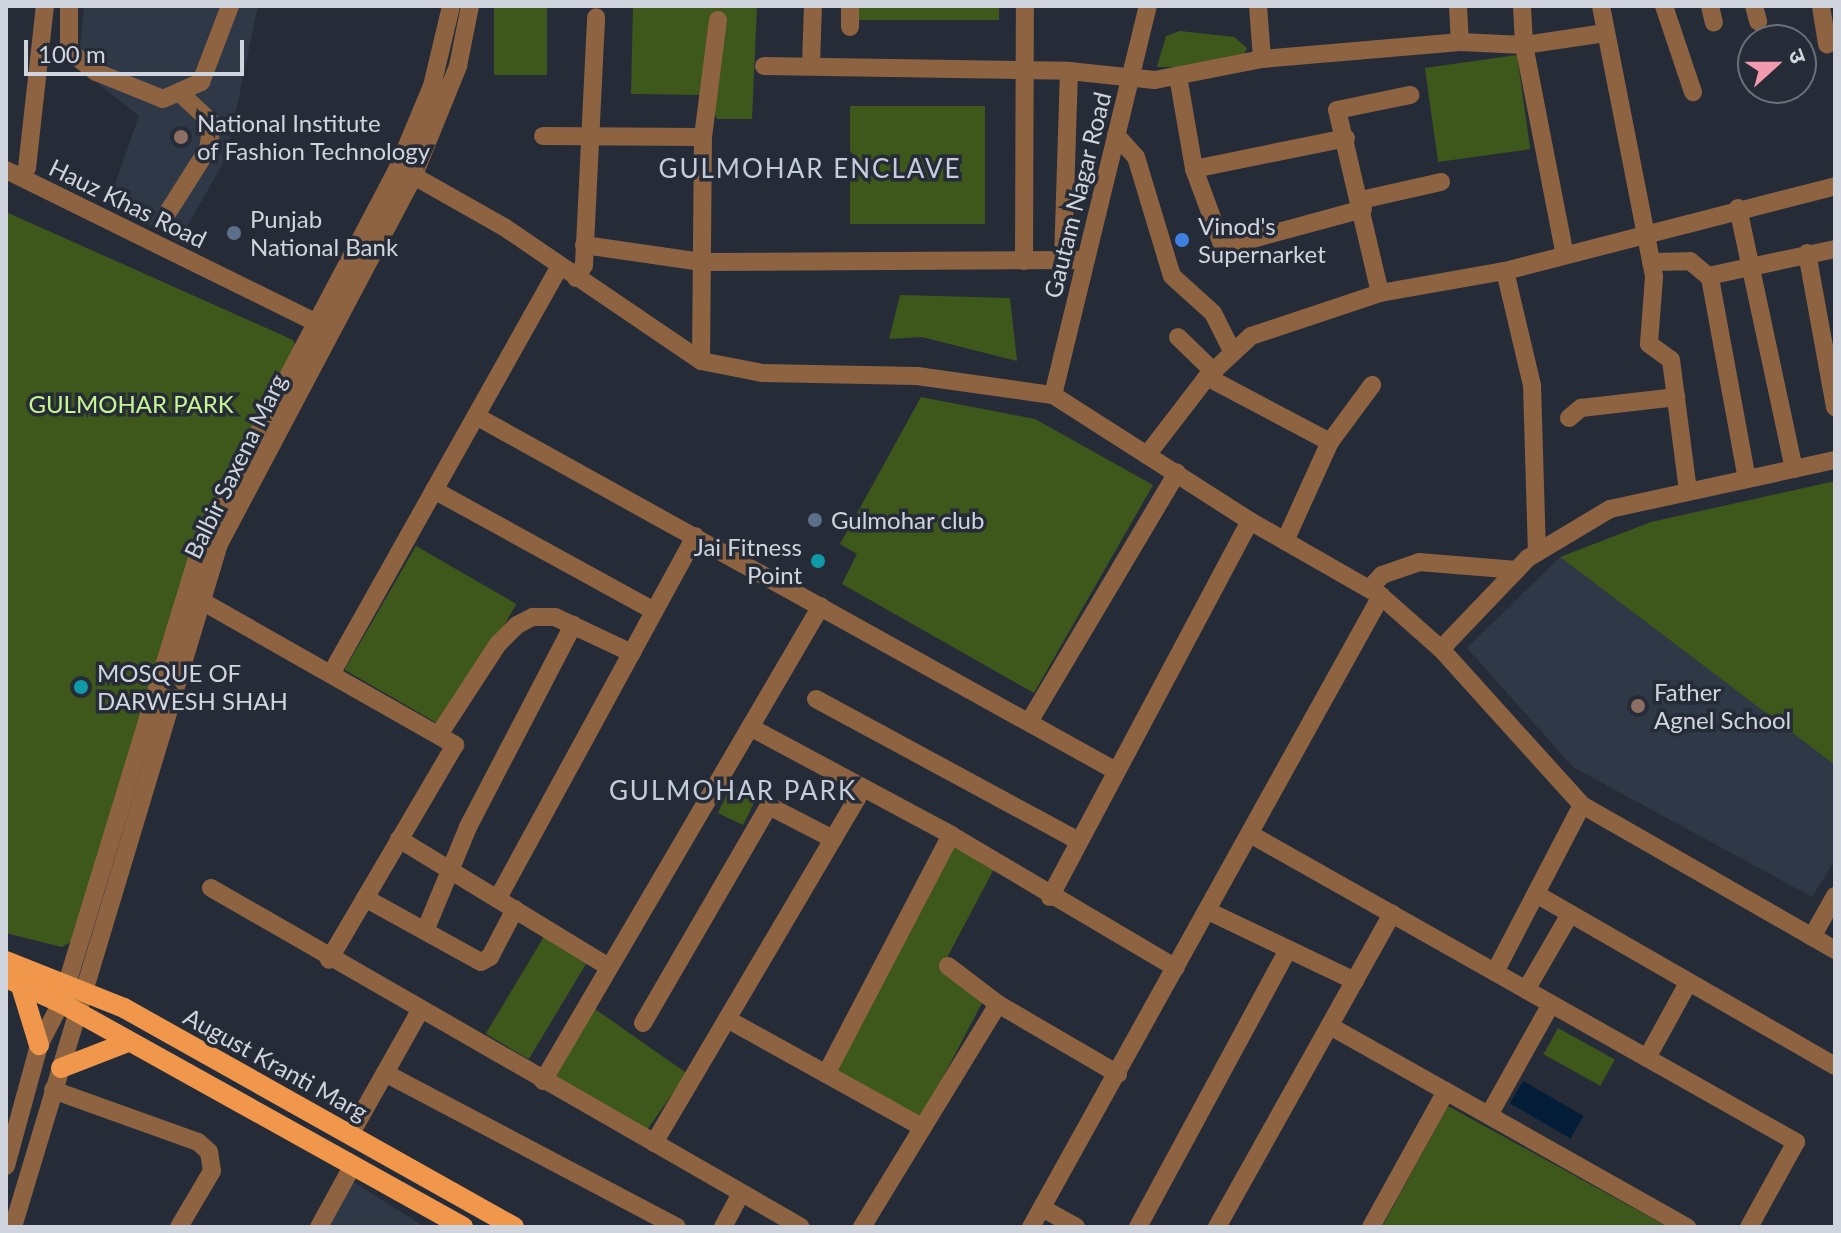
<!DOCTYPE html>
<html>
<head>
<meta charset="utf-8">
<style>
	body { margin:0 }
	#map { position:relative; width:1841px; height:1233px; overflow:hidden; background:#262c37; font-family:Lato,"Noto Sans Devanagari",sans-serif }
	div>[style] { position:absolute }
	.built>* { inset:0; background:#2f3847 }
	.green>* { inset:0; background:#3e581c; transform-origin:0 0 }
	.water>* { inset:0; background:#031d39; transform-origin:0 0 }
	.minor>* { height:18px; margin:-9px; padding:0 9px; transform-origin:9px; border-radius:9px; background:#8e6341 }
	.major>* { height:20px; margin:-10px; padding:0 10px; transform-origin:10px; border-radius:10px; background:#f1974b }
	.dots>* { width:22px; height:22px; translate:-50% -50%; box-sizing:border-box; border:4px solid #262c37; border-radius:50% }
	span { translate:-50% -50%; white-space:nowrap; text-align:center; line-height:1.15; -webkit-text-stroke:7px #262c37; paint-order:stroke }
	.poi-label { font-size:24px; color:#d0d4dc }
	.left { translate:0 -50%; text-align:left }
	.right { translate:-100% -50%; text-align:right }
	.street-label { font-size:24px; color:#d0d4dc }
	.park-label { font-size:24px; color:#c6f591 }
	.neighbourhood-label { font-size:26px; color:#c5cddc; letter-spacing:2px }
	.frame { position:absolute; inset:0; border:8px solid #d0d4dc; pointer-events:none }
	.north { position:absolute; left:1737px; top:24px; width:80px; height:80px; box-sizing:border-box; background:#262c37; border:2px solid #6a6f79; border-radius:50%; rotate:69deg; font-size:22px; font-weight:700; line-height:32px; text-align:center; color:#d0d4dc }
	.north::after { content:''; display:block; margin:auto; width:28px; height:36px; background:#f29aae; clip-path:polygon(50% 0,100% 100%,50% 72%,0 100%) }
	.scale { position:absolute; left:24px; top:40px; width:220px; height:36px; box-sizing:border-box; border:4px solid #d0d4dc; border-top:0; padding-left:10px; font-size:24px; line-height:28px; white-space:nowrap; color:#d0d4dc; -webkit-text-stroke:6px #262c37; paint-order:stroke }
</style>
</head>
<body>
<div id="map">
	<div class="built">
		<i style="clip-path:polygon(84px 6px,258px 6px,226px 158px,178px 242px,109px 201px,139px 116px,78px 68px)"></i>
		<i style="clip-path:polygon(1560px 557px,1835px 765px,1835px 860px,1812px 897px,1573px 767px,1467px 648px)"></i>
		<i style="clip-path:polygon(339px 1173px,425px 1227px,311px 1227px)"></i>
	</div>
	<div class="green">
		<i style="left:494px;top:6px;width:53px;height:69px"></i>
		<i style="clip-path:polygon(633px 6px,757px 6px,752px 119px,717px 119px,706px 95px,631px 94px)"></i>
		<i style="left:852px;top:6px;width:147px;height:14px"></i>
		<i style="clip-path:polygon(1180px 31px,1234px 37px,1247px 48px,1238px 68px,1157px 67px,1166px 36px)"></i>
		<i style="left:1517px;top:55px;width:95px;height:93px;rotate:82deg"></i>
		<i style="left:850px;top:106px;width:135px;height:118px"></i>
		<i style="clip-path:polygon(6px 212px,293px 340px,297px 349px,72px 941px,62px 947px,6px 933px)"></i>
		<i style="clip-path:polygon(900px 295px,1010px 298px,1017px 361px,922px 337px,889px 339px)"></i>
		<i style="clip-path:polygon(921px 397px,1035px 419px,1153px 485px,1034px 693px,842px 584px,857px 554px,840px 544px)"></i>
		<i style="clip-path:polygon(1835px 481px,1835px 765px,1560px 557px,1651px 522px)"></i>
		<i style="left:416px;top:546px;width:116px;height:143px;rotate:30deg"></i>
		<i style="clip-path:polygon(731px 785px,754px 803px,743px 825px,718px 813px)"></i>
		<i style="clip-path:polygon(952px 841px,995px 867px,940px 971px,983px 1001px,921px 1119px,834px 1070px)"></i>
		<i style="left:545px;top:935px;width:50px;height:115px;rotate:31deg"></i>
		<i style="left:595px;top:1009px;width:112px;height:78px;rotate:35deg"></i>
		<i style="left:1558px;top:1028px;width:65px;height:30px;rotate:29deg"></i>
		<i style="clip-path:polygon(1448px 1106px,1668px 1227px,1382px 1227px)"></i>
	</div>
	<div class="water">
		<i style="left:1523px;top:1081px;width:70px;height:26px;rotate:30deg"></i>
	</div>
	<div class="minor">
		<i style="left:69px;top:6px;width:45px;rotate:90deg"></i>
		<i style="left:69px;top:51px;width:34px;rotate:38deg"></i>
		<i style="left:96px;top:72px;width:72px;rotate:21.9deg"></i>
		<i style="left:163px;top:99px;width:42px;rotate:-24.1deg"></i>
		<i style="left:201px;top:82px;width:81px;rotate:-69.1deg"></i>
		<i style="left:1458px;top:6px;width:36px;rotate:87deg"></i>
		<i style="left:1522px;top:6px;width:39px;rotate:87deg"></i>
		<i style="left:1524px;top:45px;width:214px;rotate:79deg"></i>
		<i style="left:1601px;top:6px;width:276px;rotate:78.9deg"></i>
		<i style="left:1654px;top:277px;width:67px;rotate:94.3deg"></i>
		<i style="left:1649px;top:344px;width:27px;rotate:36deg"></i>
		<i style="left:1671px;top:360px;width:132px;rotate:82.6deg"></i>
		<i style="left:1664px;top:6px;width:91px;rotate:71.4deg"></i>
		<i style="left:1710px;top:6px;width:17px;rotate:77deg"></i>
		<i style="left:1754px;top:6px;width:16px;rotate:75deg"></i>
		<i style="left:1821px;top:6px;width:39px;rotate:81deg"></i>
		<i style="left:850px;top:27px;width:21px;rotate:-90deg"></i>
		<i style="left:1262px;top:59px;width:199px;rotate:-4.9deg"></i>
		<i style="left:1460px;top:42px;width:64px;rotate:2.7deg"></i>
		<i style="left:1524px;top:45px;width:82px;rotate:-8.4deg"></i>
		<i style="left:811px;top:65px;width:59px;rotate:-88.1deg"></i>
		<i style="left:764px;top:66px;width:305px;rotate:0.9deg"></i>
		<i style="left:1069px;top:71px;width:86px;rotate:6deg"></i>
		<i style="left:1155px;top:80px;width:109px;rotate:-11.1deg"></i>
		<i style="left:1262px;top:59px;width:53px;rotate:-94.3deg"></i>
		<i style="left:1178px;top:76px;width:94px;rotate:80.2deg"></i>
		<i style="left:1194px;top:169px;width:83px;rotate:69.6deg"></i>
		<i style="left:1223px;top:247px;width:145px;rotate:-15.2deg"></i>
		<i style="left:1116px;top:135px;width:30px;rotate:48deg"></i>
		<i style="left:1136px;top:157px;width:124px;rotate:73.2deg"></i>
		<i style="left:1172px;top:276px;width:55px;rotate:42.1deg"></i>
		<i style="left:1213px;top:313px;width:42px;rotate:63.4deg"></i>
		<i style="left:543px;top:136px;width:160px;rotate:0.4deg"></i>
		<i style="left:398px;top:167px;width:122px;rotate:29.5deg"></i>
		<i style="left:504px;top:227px;width:238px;rotate:34.2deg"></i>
		<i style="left:701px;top:361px;width:62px;rotate:11.1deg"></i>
		<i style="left:762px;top:373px;width:155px;rotate:1.1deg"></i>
		<i style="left:917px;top:376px;width:137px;rotate:8deg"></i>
		<i style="left:1053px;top:395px;width:234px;rotate:32.6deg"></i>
		<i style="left:1250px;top:521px;width:151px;rotate:29.8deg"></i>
		<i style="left:1381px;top:596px;width:80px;rotate:41.5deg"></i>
		<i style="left:1441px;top:649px;width:210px;rotate:47.9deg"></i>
		<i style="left:1582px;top:805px;width:292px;rotate:29.8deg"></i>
		<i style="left:27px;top:168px;width:163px;rotate:-83.7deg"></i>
		<i style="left:1194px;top:169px;width:155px;rotate:-11.5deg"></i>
		<i style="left:6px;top:170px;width:353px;rotate:26.2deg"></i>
		<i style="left:1361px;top:200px;width:82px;rotate:-12.7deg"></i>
		<i style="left:1738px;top:208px;width:267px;rotate:77.9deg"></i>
		<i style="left:168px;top:212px;width:75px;rotate:-57.6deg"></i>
		<i style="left:208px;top:149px;width:26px;rotate:-81deg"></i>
		<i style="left:212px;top:123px;width:45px;rotate:-136.8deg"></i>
		<i style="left:584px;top:245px;width:119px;rotate:8.2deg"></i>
		<i style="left:702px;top:262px;width:383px;rotate:-0.3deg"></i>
		<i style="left:1807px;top:253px;width:157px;rotate:79.7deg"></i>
		<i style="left:1024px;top:261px;width:255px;rotate:-89.8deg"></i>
		<i style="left:1063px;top:261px;width:190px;rotate:-88.2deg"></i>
		<i style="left:1651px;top:262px;width:39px;rotate:-1deg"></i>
		<i style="left:1690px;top:261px;width:26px;rotate:40deg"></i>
		<i style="left:1710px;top:278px;width:204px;rotate:79.6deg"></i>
		<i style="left:1505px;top:271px;width:117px;rotate:76.7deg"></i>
		<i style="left:1532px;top:385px;width:168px;rotate:88.3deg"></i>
		<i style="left:1708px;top:276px;width:130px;rotate:-12deg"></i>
		<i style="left:576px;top:278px;width:15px;rotate:-58deg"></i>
		<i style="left:584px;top:265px;width:248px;rotate:-87.2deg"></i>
		<i style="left:1380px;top:293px;width:188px;rotate:-103.2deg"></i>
		<i style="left:1337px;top:110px;width:75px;rotate:-11.6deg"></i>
		<i style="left:1178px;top:337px;width:49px;rotate:44.2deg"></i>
		<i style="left:701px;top:361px;width:224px;rotate:-89.5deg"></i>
		<i style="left:703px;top:137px;width:118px;rotate:-82.7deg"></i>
		<i style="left:1207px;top:377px;width:139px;rotate:27.9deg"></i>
		<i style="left:1053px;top:395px;width:400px;rotate:-76.3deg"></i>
		<i style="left:476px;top:416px;width:732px;rotate:29.02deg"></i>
		<i style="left:1569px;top:418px;width:16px;rotate:-40deg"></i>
		<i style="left:1581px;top:408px;width:96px;rotate:-6.6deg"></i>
		<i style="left:1147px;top:455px;width:98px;rotate:-52.4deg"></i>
		<i style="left:1207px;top:377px;width:60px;rotate:-43deg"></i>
		<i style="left:1251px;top:336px;width:136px;rotate:-18.4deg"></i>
		<i style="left:1380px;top:293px;width:127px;rotate:-10deg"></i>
		<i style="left:1505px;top:271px;width:341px;rotate:-14.4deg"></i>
		<i style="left:434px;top:490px;width:251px;rotate:28.8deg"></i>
		<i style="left:1285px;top:541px;width:109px;rotate:-65.6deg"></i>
		<i style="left:1330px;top:442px;width:71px;rotate:-53.6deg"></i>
		<i style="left:1369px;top:589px;width:19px;rotate:-47deg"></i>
		<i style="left:1382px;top:575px;width:39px;rotate:-19deg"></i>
		<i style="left:1419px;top:562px;width:98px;rotate:4.7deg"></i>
		<i style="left:191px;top:595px;width:304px;rotate:29.6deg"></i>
		<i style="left:455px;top:745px;width:249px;rotate:120.4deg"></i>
		<i style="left:1441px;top:649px;width:126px;rotate:-46.3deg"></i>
		<i style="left:1528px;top:558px;width:96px;rotate:-30.9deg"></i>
		<i style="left:1610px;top:509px;width:230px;rotate:-12.3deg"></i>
		<i style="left:331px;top:674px;width:468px;rotate:-60.7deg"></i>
		<i style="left:816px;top:699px;width:299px;rotate:28.4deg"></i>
		<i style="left:1029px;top:722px;width:290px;rotate:-59.3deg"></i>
		<i style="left:750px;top:727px;width:228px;rotate:28.2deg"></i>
		<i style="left:951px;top:835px;width:261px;rotate:30.6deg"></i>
		<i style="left:440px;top:733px;width:106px;rotate:-56.9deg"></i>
		<i style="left:498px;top:644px;width:27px;rotate:-45deg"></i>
		<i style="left:517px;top:625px;width:18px;rotate:-27deg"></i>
		<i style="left:533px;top:617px;width:22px"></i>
		<i style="left:555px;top:617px;width:85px;rotate:25.1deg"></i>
		<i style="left:1250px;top:834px;width:627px;rotate:29.43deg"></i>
		<i style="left:1796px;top:1142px;width:97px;rotate:118.9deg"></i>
		<i style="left:399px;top:839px;width:246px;rotate:31.4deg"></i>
		<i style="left:211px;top:888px;width:680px;rotate:29.88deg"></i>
		<i style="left:1536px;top:894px;width:345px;rotate:29.9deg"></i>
		<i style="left:1050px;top:897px;width:426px;rotate:-62deg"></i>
		<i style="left:365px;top:898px;width:132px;rotate:28.9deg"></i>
		<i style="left:481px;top:962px;width:10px;rotate:-29deg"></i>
		<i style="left:490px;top:957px;width:54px;rotate:-62.5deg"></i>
		<i style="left:498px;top:898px;width:412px;rotate:-61.4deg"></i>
		<i style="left:1208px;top:911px;width:163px;rotate:25.5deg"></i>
		<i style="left:425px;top:931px;width:113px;rotate:-67.5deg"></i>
		<i style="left:468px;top:827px;width:228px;rotate:-62.5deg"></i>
		<i style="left:1812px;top:937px;width:47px;rotate:-60.7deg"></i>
		<i style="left:948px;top:966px;width:63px;rotate:37.2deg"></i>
		<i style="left:998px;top:1004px;width:139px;rotate:30.3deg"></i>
		<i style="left:1495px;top:972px;width:188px;rotate:-62.5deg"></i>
		<i style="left:1526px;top:990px;width:88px;rotate:-59.9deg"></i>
		<i style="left:727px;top:1019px;width:223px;rotate:29deg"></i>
		<i style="left:643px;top:1023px;width:251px;rotate:-59.9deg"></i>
		<i style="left:769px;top:806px;width:72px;rotate:27.3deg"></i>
		<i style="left:1330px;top:1026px;width:410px;rotate:29.4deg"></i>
		<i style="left:1647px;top:1058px;width:85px;rotate:-61.3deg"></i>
		<i style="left:385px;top:1073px;width:330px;rotate:27.8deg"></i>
		<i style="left:826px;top:1074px;width:270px;rotate:-62.4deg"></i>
		<i style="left:543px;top:1081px;width:550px;rotate:-59.66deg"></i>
		<i style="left:53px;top:1090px;width:154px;rotate:19.7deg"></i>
		<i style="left:198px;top:1142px;width:15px;rotate:42deg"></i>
		<i style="left:209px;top:1152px;width:19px;rotate:81deg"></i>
		<i style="left:212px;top:1171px;width:65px;rotate:120.5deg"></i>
		<i style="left:1489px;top:1115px;width:127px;rotate:-60.8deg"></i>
		<i style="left:350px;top:1135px;width:142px;rotate:-60.6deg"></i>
		<i style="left:654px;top:1143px;width:410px;rotate:-59.5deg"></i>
		<i style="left:6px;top:1166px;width:125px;rotate:-74.7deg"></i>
		<i style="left:39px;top:1045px;width:47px;rotate:-62.4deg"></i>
		<i style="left:61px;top:1003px;width:488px;rotate:-73deg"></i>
		<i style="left:204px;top:536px;width:412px;rotate:-62.2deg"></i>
		<i style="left:396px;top:172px;width:93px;rotate:-67.3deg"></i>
		<i style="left:432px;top:86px;width:82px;rotate:-76.6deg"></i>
		<i style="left:1042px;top:1208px;width:39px;rotate:29deg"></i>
		<i style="left:13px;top:1227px;width:713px;rotate:-73.22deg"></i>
		<i style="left:219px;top:544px;width:415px;rotate:-62.1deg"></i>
		<i style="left:413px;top:177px;width:120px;rotate:-67.9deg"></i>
		<i style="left:458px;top:66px;width:61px;rotate:-78.7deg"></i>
		<i style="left:319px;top:1227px;width:71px;rotate:-61.3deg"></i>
		<i style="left:723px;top:1227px;width:38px;rotate:-62deg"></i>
		<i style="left:862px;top:1227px;width:261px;rotate:-58.6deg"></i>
		<i style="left:1031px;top:1227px;width:722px;rotate:-60.98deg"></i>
		<i style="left:1138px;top:1227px;width:313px;rotate:-61.6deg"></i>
		<i style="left:1217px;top:1227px;width:359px;rotate:-60.8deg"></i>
		<i style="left:1371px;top:1227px;width:155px;rotate:-61.1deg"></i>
	</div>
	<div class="major">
		<i style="left:6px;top:961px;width:127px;rotate:21.7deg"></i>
		<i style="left:124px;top:1008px;width:447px;rotate:29.3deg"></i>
		<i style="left:6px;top:978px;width:60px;rotate:24.4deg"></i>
		<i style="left:61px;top:1003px;width:460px;rotate:29.1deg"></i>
		<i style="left:20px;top:983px;width:65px;rotate:73deg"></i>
		<i style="left:61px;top:1068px;width:72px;rotate:-21.2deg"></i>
	</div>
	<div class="dots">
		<i style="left:181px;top:137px;background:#8d6e63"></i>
		<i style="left:234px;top:233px;background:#5c6f8a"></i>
		<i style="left:1182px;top:240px;background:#3f7fe0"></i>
		<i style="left:815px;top:520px;background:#5c6f8a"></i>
		<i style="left:818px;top:561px;background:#0f9aa8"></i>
		<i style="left:81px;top:687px;background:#0f9aa8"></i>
		<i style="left:1638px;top:706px;background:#8d6e63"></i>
	</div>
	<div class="poi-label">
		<span class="left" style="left:197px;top:137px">National Institute<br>of Fashion Technology</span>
		<span class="left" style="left:250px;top:233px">Punjab<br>National Bank</span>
		<span class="left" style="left:1198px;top:240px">Vinod's<br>Supernarket</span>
		<span class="left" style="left:831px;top:520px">Gulmohar club</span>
		<span class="right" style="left:802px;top:561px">Jai Fitness<br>Point</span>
		<span class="left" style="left:97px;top:687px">MOSQUE OF<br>DARWESH SHAH</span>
		<span class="left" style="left:1654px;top:706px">Father<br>Agnel School</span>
	</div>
	<div class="street-label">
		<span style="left:1077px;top:195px;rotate:-76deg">Gautam Nagar Road</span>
		<span style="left:128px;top:203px;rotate:26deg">Hauz Khas Road</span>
		<span style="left:235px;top:466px;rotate:-64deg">Balbir Saxena Marg</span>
		<span style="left:276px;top:1064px;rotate:29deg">August Kranti Marg</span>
	</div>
	<div class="park-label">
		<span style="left:131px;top:404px">GULMOHAR PARK</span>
	</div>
	<div class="neighbourhood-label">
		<span style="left:810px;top:169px">GULMOHAR ENCLAVE</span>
		<span style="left:733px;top:791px">GULMOHAR PARK</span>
	</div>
	<div class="frame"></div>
	<div class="north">उ</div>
	<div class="scale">100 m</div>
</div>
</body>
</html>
